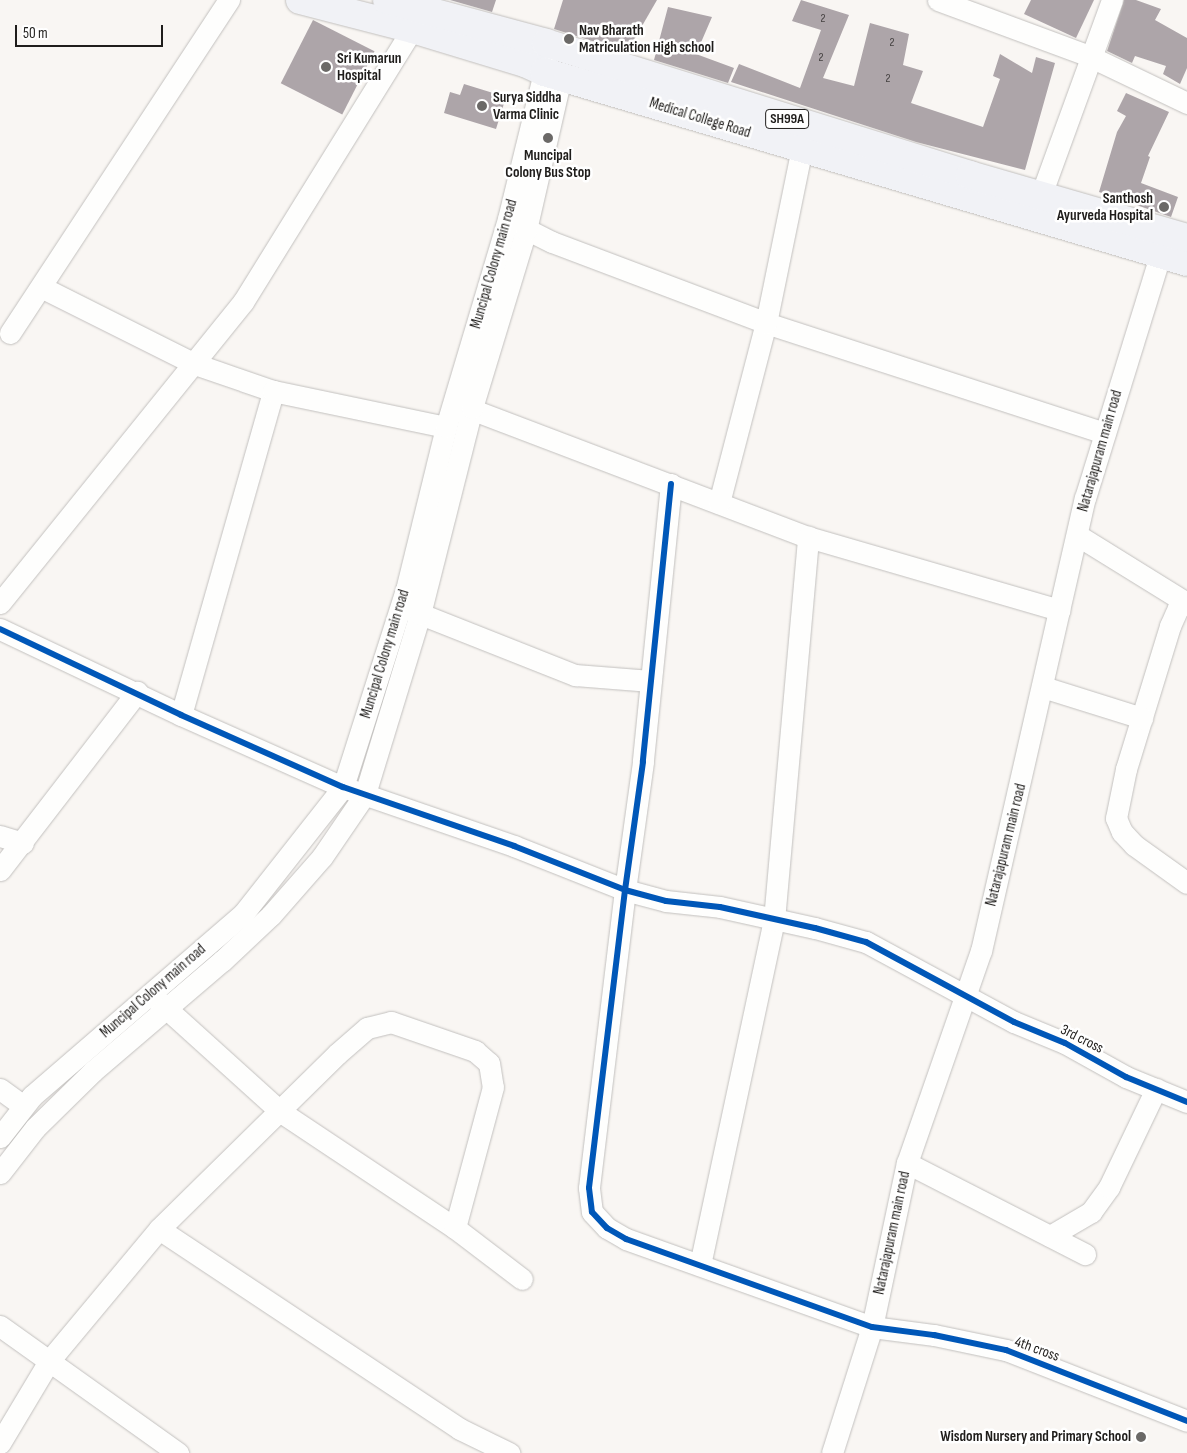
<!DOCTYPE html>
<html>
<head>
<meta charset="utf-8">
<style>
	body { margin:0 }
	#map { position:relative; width:1187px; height:1453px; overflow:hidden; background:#f9f6f3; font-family:"Sofia Sans Condensed",sans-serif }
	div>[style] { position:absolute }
	.building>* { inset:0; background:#ada5a9; transform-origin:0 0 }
	.roads { filter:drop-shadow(0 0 1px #c2c0be) drop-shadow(0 0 1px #c2c0be) }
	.street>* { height:21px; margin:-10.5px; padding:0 10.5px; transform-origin:10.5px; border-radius:10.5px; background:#fefefd }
	.primary>* { height:28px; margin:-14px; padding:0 14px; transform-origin:14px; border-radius:14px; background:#f1f2f6 }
	.cycleway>* { height:6px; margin:-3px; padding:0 3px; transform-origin:3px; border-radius:3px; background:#0057b8 }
	.dots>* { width:14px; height:14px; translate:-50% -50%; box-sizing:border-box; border:2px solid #fff; border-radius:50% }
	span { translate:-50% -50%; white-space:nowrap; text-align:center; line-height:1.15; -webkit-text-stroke:5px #fff; paint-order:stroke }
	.number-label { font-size:12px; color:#423f3e }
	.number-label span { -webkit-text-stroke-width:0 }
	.shield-label span { padding:1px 4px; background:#fff; border:1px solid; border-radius:4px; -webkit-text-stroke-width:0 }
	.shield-label { font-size:14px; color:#1f1d1b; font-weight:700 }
	.poi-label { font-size:15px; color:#1f1d1b; font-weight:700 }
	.left { translate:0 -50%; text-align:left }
	.right { translate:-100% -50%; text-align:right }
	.street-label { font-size:15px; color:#1f1d1b }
	.scale { position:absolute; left:15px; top:25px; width:148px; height:22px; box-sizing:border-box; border:2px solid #1f1d1b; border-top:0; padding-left:6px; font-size:15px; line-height:18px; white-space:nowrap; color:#1f1d1b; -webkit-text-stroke:4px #fff; paint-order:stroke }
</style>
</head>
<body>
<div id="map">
	<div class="building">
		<i style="clip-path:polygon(450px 0,496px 0,492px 12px)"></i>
		<i style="clip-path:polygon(563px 0,657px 0,627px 52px,554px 29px)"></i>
		<i style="clip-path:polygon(801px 0,849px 15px,823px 78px,854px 86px,870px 23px,909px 34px,903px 65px,923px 71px,911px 103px,983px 127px,1000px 79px,993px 76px,1000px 54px,1032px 73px,1036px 57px,1055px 63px,1025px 170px,916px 142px,731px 82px,739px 64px,800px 88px,821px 30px,792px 21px)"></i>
		<i style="clip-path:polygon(1031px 0,1094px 0,1076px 38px,1024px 14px)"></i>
		<i style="clip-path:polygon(1124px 0,1136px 0,1161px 9px,1155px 20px,1187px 38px,1187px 68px,1180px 84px,1163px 74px,1166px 66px,1135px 56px,1132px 63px,1107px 51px)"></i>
		<i style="clip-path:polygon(668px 7px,712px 17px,696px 54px,734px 68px,728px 83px,654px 60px)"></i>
		<i style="left:313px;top:20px;width:69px;height:71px;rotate:27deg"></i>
		<i style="clip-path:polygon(464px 84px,506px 97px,496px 129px,444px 113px,450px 92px,460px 95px)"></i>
		<i style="clip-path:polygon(1126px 93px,1169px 112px,1148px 156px,1150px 157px,1141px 183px,1178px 197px,1171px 217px,1099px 192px,1117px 132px,1126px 116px,1117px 111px)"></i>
	</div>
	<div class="roads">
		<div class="street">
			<i style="left:938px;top:0;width:161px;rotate:20.3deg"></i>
			<i style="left:1089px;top:56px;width:109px;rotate:25.6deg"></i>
			<i style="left:1041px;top:195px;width:208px;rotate:-70deg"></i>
			<i style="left:514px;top:223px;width:42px;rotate:26.6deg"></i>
			<i style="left:552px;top:242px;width:229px;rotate:20.7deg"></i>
			<i style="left:766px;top:323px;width:356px;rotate:18deg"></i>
			<i style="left:43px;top:288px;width:170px;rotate:26.6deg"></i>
			<i style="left:195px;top:364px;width:83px;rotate:19.1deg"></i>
			<i style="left:10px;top:333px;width:399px;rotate:-56.7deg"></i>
			<i style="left:460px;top:405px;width:372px;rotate:20.8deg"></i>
			<i style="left:808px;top:537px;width:262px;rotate:16.2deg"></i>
			<i style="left:671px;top:484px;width:279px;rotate:95.8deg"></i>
			<i style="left:643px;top:762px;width:129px;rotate:98deg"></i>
			<i style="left:625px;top:890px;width:300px;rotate:96.9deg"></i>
			<i style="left:589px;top:1188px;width:24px;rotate:83deg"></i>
			<i style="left:592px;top:1212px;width:22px;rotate:47deg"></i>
			<i style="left:607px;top:1228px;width:22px;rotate:30deg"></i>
			<i style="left:626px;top:1239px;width:261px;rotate:19.7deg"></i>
			<i style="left:872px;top:1327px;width:63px;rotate:7.4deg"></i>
			<i style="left:934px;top:1335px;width:74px;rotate:11.8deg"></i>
			<i style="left:1006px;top:1350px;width:194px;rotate:21.4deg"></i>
			<i style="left:719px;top:503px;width:186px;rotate:-75.4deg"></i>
			<i style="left:766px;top:323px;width:179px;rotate:-78.4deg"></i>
			<i style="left:1077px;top:535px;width:127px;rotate:31.8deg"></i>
			<i style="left:1187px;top:602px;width:11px;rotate:146deg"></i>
			<i style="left:1178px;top:608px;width:20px;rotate:114deg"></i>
			<i style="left:1170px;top:626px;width:150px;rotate:107.1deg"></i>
			<i style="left:1126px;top:769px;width:50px;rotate:101.5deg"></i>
			<i style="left:1116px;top:818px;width:15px;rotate:67deg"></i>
			<i style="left:1122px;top:832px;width:18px;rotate:47deg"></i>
			<i style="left:1134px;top:845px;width:65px;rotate:35.6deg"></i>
			<i style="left:0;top:603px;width:387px;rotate:-51.1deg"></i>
			<i style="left:243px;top:302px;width:335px;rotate:-58.2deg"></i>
			<i style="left:408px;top:609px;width:180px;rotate:21.6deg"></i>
			<i style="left:575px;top:675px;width:76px;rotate:4.5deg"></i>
			<i style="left:0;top:629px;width:200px;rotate:25.4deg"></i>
			<i style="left:181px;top:715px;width:177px;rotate:24deg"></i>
			<i style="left:343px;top:787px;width:181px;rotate:19deg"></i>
			<i style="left:514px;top:846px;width:119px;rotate:21.6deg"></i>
			<i style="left:625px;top:890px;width:42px;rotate:15deg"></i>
			<i style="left:666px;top:901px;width:54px;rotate:6.3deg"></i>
			<i style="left:720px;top:907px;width:97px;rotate:12.5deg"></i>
			<i style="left:815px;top:928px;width:53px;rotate:15.4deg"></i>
			<i style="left:866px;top:942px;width:168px;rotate:28.4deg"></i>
			<i style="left:1014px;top:1022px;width:55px;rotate:22.4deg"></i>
			<i style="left:1065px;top:1043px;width:70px;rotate:29.1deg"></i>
			<i style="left:1126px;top:1077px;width:66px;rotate:22.3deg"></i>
			<i style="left:1043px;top:687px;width:104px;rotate:17.4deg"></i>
			<i style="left:181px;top:715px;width:337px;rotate:-74.1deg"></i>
			<i style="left:273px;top:391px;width:177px;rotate:11.8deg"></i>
			<i style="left:0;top:836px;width:24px;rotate:17deg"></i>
			<i style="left:0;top:870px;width:225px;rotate:-52.4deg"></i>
			<i style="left:157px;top:1000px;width:167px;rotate:42.1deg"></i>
			<i style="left:281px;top:1112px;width:209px;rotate:33.7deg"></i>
			<i style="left:455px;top:1228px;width:84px;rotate:37.3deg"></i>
			<i style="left:0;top:1089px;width:29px;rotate:36deg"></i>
			<i style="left:0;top:1137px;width:52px;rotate:-52deg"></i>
			<i style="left:32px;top:1096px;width:279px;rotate:-40.8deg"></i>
			<i style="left:243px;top:914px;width:162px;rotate:-51.8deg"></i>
			<i style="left:343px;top:787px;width:207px;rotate:-72.3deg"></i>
			<i style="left:406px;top:590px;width:168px;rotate:-76.2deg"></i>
			<i style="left:446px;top:427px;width:217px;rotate:-73.4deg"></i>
			<i style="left:508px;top:219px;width:151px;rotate:-76.2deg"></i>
			<i style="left:544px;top:72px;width:29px;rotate:-86deg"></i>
			<i style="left:907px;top:1163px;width:200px;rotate:27.1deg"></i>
			<i style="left:0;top:1173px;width:57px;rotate:-52.1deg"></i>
			<i style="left:35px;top:1128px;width:81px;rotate:-44.5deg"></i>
			<i style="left:93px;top:1071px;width:170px;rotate:-40.5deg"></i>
			<i style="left:222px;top:961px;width:67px;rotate:-43.2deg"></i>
			<i style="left:271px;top:915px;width:77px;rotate:-48.7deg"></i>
			<i style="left:322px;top:857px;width:76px;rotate:-55.7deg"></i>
			<i style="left:365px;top:794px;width:188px;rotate:-73deg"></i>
			<i style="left:420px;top:614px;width:212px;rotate:-75.8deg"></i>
			<i style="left:472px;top:408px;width:186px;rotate:-73.1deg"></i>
			<i style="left:526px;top:230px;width:157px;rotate:-77.1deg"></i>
			<i style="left:159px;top:1229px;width:250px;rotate:-44.5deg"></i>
			<i style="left:337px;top:1054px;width:40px;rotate:-41deg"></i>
			<i style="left:367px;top:1028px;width:25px;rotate:-14deg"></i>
			<i style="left:391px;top:1022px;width:89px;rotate:19deg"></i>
			<i style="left:475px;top:1051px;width:18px;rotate:41deg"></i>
			<i style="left:489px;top:1063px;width:24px;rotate:81deg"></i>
			<i style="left:493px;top:1087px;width:146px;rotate:105.1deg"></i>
			<i style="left:1050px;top:1236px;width:48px;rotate:-30.3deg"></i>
			<i style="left:1091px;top:1212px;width:31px;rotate:-54deg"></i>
			<i style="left:1109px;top:1187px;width:109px;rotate:-64.4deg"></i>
			<i style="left:700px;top:1265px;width:353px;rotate:-77.9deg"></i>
			<i style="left:774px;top:920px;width:385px;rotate:-84.9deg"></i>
			<i style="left:0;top:1326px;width:219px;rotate:35.5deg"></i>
			<i style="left:0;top:1443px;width:96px;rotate:-59.1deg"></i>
			<i style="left:49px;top:1361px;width:172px;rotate:-50.2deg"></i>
			<i style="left:159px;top:1229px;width:361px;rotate:33.6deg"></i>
			<i style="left:460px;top:1429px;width:55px;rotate:26.1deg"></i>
			<i style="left:832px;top:1453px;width:132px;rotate:-72.4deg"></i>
			<i style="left:872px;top:1327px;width:168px;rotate:-78deg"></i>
			<i style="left:907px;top:1163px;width:225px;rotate:-70.8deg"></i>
			<i style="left:981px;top:951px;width:465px;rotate:-77.1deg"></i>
			<i style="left:1085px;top:498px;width:270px;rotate:-72.8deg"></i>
		</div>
		<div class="primary">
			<i style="left:300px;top:0;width:117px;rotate:14.4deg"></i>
			<i style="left:413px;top:29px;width:117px;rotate:16.9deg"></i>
			<i style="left:525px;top:63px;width:21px;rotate:25deg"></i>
			<i style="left:544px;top:72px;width:670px;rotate:16.46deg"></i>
			<i style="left:387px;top:0;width:165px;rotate:15.1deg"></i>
			<i style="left:546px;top:43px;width:444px;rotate:17.3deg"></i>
			<i style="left:970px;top:175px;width:226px;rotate:16.2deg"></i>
		</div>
	</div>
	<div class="cycleway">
		<i style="left:671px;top:484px;width:279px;rotate:95.8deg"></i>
		<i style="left:643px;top:762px;width:129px;rotate:98deg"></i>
		<i style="left:625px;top:890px;width:300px;rotate:96.9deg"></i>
		<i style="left:589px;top:1188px;width:24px;rotate:83deg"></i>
		<i style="left:592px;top:1212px;width:22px;rotate:47deg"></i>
		<i style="left:607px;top:1228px;width:22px;rotate:30deg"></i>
		<i style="left:626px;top:1239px;width:261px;rotate:19.7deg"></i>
		<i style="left:872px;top:1327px;width:63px;rotate:7.4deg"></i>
		<i style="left:934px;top:1335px;width:74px;rotate:11.8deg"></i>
		<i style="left:1006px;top:1350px;width:194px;rotate:21.4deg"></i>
		<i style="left:0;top:629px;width:200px;rotate:25.4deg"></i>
		<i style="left:181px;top:715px;width:177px;rotate:24deg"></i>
		<i style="left:343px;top:787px;width:181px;rotate:19deg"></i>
		<i style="left:514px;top:846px;width:119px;rotate:21.6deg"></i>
		<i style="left:625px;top:890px;width:42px;rotate:15deg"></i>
		<i style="left:666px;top:901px;width:54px;rotate:6.3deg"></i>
		<i style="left:720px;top:907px;width:97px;rotate:12.5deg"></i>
		<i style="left:815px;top:928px;width:53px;rotate:15.4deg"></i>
		<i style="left:866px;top:942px;width:168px;rotate:28.4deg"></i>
		<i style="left:1014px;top:1022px;width:55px;rotate:22.4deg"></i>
		<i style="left:1065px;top:1043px;width:70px;rotate:29.1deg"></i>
		<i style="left:1126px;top:1077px;width:66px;rotate:22.3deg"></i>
	</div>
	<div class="dots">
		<i style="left:569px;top:39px;background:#6b6967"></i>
		<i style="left:326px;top:67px;background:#6b6967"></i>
		<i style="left:482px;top:106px;background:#6b6967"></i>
		<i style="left:548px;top:138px;background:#6b6967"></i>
		<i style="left:1164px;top:207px;background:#6b6967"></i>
		<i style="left:1141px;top:1437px;background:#6b6967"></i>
	</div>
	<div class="number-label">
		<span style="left:823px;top:19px">2</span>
		<span style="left:892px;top:43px">2</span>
		<span style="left:821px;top:58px">2</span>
		<span style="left:888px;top:79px">2</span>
	</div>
	<div class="shield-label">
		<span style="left:787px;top:119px">SH99A</span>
	</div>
	<div class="poi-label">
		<span class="left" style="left:579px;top:39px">Nav Bharath<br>Matriculation High school</span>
		<span class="left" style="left:337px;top:67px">Sri Kumarun<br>Hospital</span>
		<span class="left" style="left:493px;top:106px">Surya Siddha<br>Varma Clinic</span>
		<span style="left:548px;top:164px">Muncipal<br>Colony Bus Stop</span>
		<span class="right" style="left:1153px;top:207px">Santhosh<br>Ayurveda Hospital</span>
		<span class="right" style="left:1131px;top:1437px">Wisdom Nursery and Primary School</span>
	</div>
	<div class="street-label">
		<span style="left:700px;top:118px;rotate:17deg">Medical College Road</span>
		<span style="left:494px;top:264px;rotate:-74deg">Muncipal Colony main road</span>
		<span style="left:1100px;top:451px;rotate:-74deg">Natarajapuram main road</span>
		<span style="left:385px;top:654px;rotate:-73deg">Muncipal Colony main road</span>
		<span style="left:1006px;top:845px;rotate:-76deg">Natarajapuram main road</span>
		<span style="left:153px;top:991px;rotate:-41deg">Muncipal Colony main road</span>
		<span style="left:1082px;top:1039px;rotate:27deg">3rd cross</span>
		<span style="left:892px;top:1233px;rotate:-78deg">Natarajapuram main road</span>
		<span style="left:1037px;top:1349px;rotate:20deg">4th cross</span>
	</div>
	<div class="scale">50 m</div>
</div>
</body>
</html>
